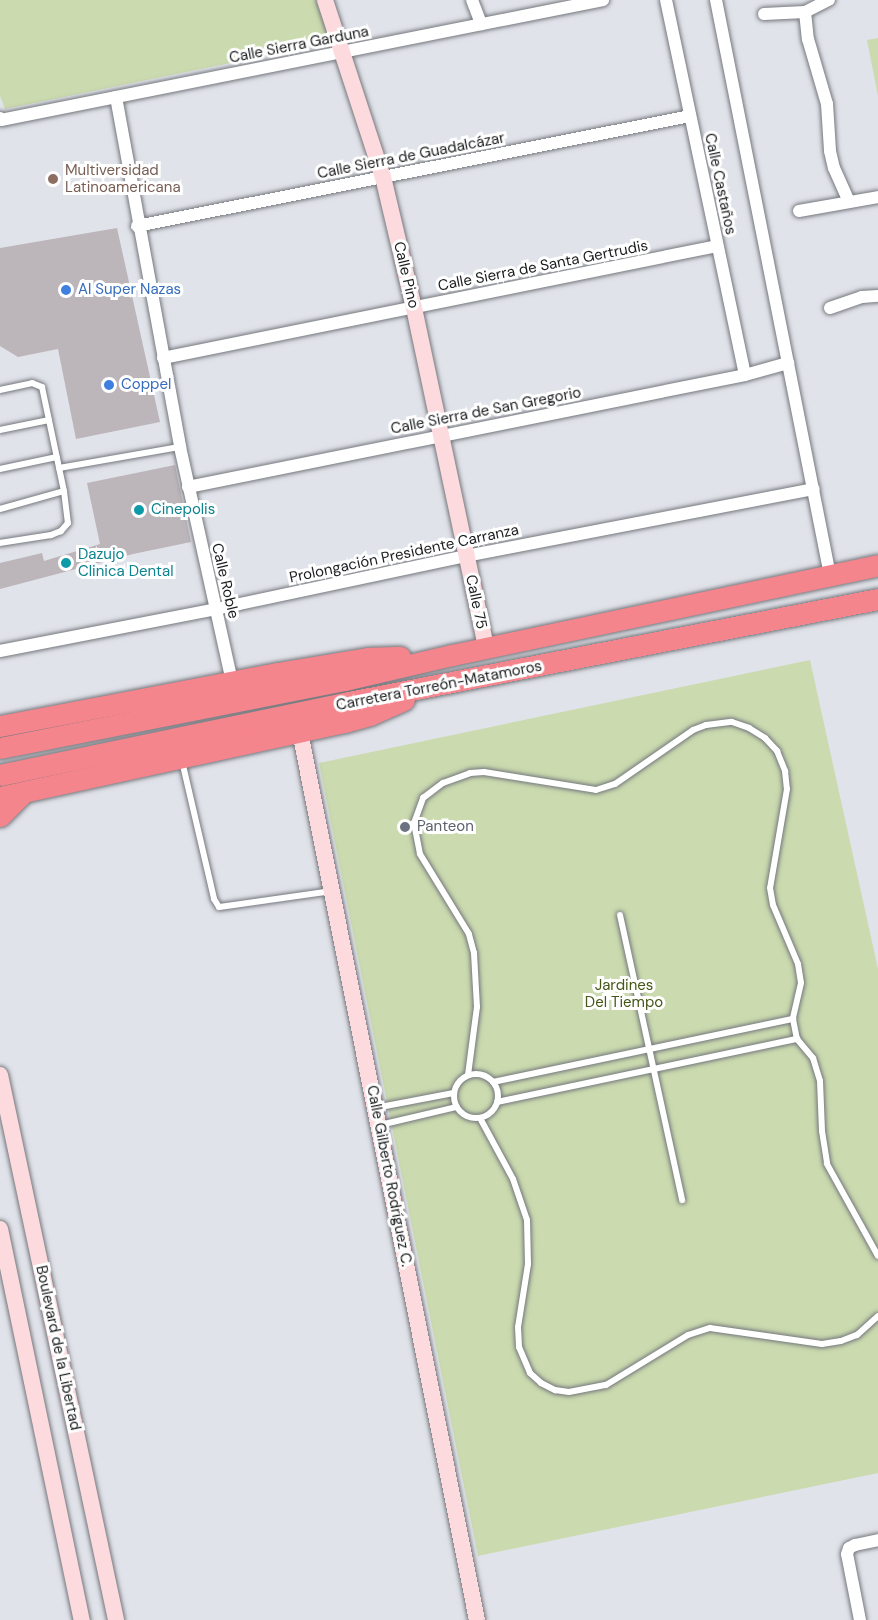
<!DOCTYPE html>
<html>
<head>
<meta charset="utf-8">
<style>
	body { margin:0 }
	#map { position:relative; width:878px; height:1620px; overflow:hidden; background:#e1e3ea; font-family:"DM Sans",sans-serif }
	div>[style] { position:absolute }
	.green>* { inset:0; background:#cbdaaf }
	.building>* { inset:0; background:#bcb5b9 }
	.roads { filter:drop-shadow(0 0 2px #75787d) drop-shadow(0 0 2px #75787d) }
	.lane>* { height:6px; margin:-3px; padding:0 3px; transform-origin:3px; border-radius:3px; background:#fff }
	.lane>.ring { margin:-3px; padding:0; box-sizing:content-box; background:none; border:6px solid #fff; border-radius:50% }
	.street>* { height:12px; margin:-6px; padding:0 6px; transform-origin:6px; border-radius:6px; background:#fff }
	.secondary>* { height:16px; margin:-8px; padding:0 8px; transform-origin:8px; border-radius:8px; background:#fcdadd }
	.highway>* { height:21px; margin:-10.5px; padding:0 10.5px; transform-origin:10.5px; border-radius:10.5px; background:#f5858d }
	.dots>* { width:16px; height:16px; translate:-50% -50%; box-sizing:border-box; border:3px solid #fff; border-radius:50% }
	span { translate:-50% -50%; white-space:nowrap; text-align:center; line-height:1.15; -webkit-text-stroke:6px #fff; paint-order:stroke }
	.street-label { font-size:15px; color:#1b1c1e }
	.education-label { font-size:15px; color:#785e54 }
	.left { translate:0 -50%; text-align:left }
	.shop-label { font-size:15px; color:#366cbe }
	.culture-label { font-size:15px; color:#0d838f }
	.worship-label { font-size:15px; color:#5b616d }
	.park-label { font-size:15px; color:#455716 }
</style>
</head>
<body>
<div id="map">
	<div class="green">
		<i style="clip-path:polygon(0 0,317px 0,333px 42px,5px 109px,0 96px)"></i>
		<i style="clip-path:polygon(878px 38px,878px 96px,867px 40px)"></i>
		<i style="clip-path:polygon(810px 660px,878px 969px,878px 1473px,478px 1556px,319px 763px)"></i>
	</div>
	<div class="building">
		<i style="clip-path:polygon(117px 228px,160px 422px,76px 439px,58px 349px,18px 357px,0 346px,0 248px)"></i>
		<i style="clip-path:polygon(175px 465px,191px 542px,133px 554px,0 589px,0 563px,42px 553px,44px 561px,100px 544px,87px 483px)"></i>
	</div>
	<div class="roads">
		<div class="lane">
			<i style="left:0;top:390px;width:33px;rotate:-12deg"></i>
			<i style="left:32px;top:383px;width:11px;rotate:22deg"></i>
			<i style="left:42px;top:387px;width:106px;rotate:78.1deg"></i>
			<i style="left:64px;top:491px;width:32px;rotate:83deg"></i>
			<i style="left:68px;top:523px;width:11px;rotate:131deg"></i>
			<i style="left:61px;top:531px;width:11px;rotate:158deg"></i>
			<i style="left:51px;top:535px;width:52px;rotate:171.1deg"></i>
			<i style="left:0;top:430px;width:50px;rotate:-11.5deg"></i>
			<i style="left:59px;top:468px;width:122px;rotate:-9.9deg"></i>
			<i style="left:0;top:469px;width:58px;rotate:-11.9deg"></i>
			<i style="left:0;top:509px;width:66px;rotate:-15.7deg"></i>
			<i style="left:182px;top:761px;width:142px;rotate:76.9deg"></i>
			<i style="left:214px;top:899px;width:9px;rotate:58deg"></i>
			<i style="left:219px;top:907px;width:113px;rotate:-8.1deg"></i>
			<i style="left:620px;top:915px;width:292px;rotate:77.7deg"></i>
			<i class="ring" style="left:454px;top:1074px;width:38px;height:38px"></i>
			<i style="left:468px;top:1075px;width:69px;rotate:-82.5deg"></i>
			<i style="left:477px;top:1007px;width:54px;rotate:-93.2deg"></i>
			<i style="left:474px;top:953px;width:20px;rotate:-105deg"></i>
			<i style="left:469px;top:934px;width:94px;rotate:-121.5deg"></i>
			<i style="left:420px;top:854px;width:32px;rotate:-101deg"></i>
			<i style="left:414px;top:823px;width:27px;rotate:-70deg"></i>
			<i style="left:423px;top:798px;width:25px;rotate:-37deg"></i>
			<i style="left:443px;top:783px;width:29px;rotate:-20deg"></i>
			<i style="left:470px;top:773px;width:14px;rotate:-4deg"></i>
			<i style="left:484px;top:772px;width:113px;rotate:9.1deg"></i>
			<i style="left:596px;top:790px;width:20px;rotate:-18deg"></i>
			<i style="left:615px;top:784px;width:95px;rotate:-34.7deg"></i>
			<i style="left:693px;top:730px;width:14px;rotate:-21deg"></i>
			<i style="left:706px;top:725px;width:26px;rotate:-7deg"></i>
			<i style="left:732px;top:722px;width:18px;rotate:19deg"></i>
			<i style="left:749px;top:728px;width:19px;rotate:32deg"></i>
			<i style="left:765px;top:738px;width:18px;rotate:47deg"></i>
			<i style="left:777px;top:751px;width:22px;rotate:68deg"></i>
			<i style="left:785px;top:771px;width:18px;rotate:84deg"></i>
			<i style="left:787px;top:789px;width:100px;rotate:99.7deg"></i>
			<i style="left:770px;top:888px;width:17px;rotate:80deg"></i>
			<i style="left:773px;top:905px;width:64px;rotate:67deg"></i>
			<i style="left:798px;top:964px;width:19px;rotate:81deg"></i>
			<i style="left:801px;top:983px;width:37px;rotate:103deg"></i>
			<i style="left:793px;top:1019px;width:20px;rotate:79deg"></i>
			<i style="left:797px;top:1039px;width:25px;rotate:50deg"></i>
			<i style="left:813px;top:1058px;width:24px;rotate:73deg"></i>
			<i style="left:820px;top:1081px;width:50px;rotate:87.7deg"></i>
			<i style="left:822px;top:1131px;width:33px;rotate:81deg"></i>
			<i style="left:827px;top:1164px;width:105px;rotate:61deg"></i>
			<i style="left:493px;top:1082px;width:307px;rotate:-11.9deg"></i>
			<i style="left:497px;top:1102px;width:307px;rotate:-11.9deg"></i>
			<i style="left:375px;top:1108px;width:80px;rotate:-10.8deg"></i>
			<i style="left:480px;top:1118px;width:69px;rotate:61.6deg"></i>
			<i style="left:513px;top:1179px;width:43px;rotate:71.1deg"></i>
			<i style="left:527px;top:1220px;width:44px;rotate:88.7deg"></i>
			<i style="left:528px;top:1264px;width:64px;rotate:99deg"></i>
			<i style="left:518px;top:1327px;width:20px;rotate:87deg"></i>
			<i style="left:519px;top:1347px;width:28px;rotate:67deg"></i>
			<i style="left:530px;top:1373px;width:15px;rotate:42deg"></i>
			<i style="left:541px;top:1383px;width:16px;rotate:27deg"></i>
			<i style="left:555px;top:1390px;width:14px;rotate:8deg"></i>
			<i style="left:569px;top:1392px;width:38px;rotate:-11deg"></i>
			<i style="left:606px;top:1385px;width:96px;rotate:-31.4deg"></i>
			<i style="left:688px;top:1335px;width:23px;rotate:-18deg"></i>
			<i style="left:710px;top:1328px;width:113px;rotate:8.1deg"></i>
			<i style="left:822px;top:1344px;width:19px;rotate:-9deg"></i>
			<i style="left:841px;top:1341px;width:17px;rotate:-21deg"></i>
			<i style="left:857px;top:1335px;width:28px;rotate:-42deg"></i>
			<i style="left:380px;top:1125px;width:78px;rotate:-13.3deg"></i>
		</div>
		<div class="street">
			<i style="left:472px;top:0;width:26px;rotate:69deg"></i>
			<i style="left:666px;top:0;width:383px;rotate:78.1deg"></i>
			<i style="left:716px;top:0;width:586px;rotate:78.79deg"></i>
			<i style="left:805px;top:12px;width:27px;rotate:84deg"></i>
			<i style="left:808px;top:39px;width:68px;rotate:73.7deg"></i>
			<i style="left:827px;top:104px;width:47px;rotate:86.3deg"></i>
			<i style="left:830px;top:151px;width:17px;rotate:77deg"></i>
			<i style="left:834px;top:168px;width:37px;rotate:66deg"></i>
			<i style="left:764px;top:14px;width:41px;rotate:-2.8deg"></i>
			<i style="left:805px;top:12px;width:27px;rotate:-27deg"></i>
			<i style="left:116px;top:97px;width:356px;rotate:79.6deg"></i>
			<i style="left:180px;top:447px;width:240px;rotate:77.5deg"></i>
			<i style="left:0;top:118px;width:2px;rotate:63deg"></i>
			<i style="left:1px;top:120px;width:614px;rotate:-11.27deg"></i>
			<i style="left:799px;top:211px;width:80px;rotate:-10deg"></i>
			<i style="left:137px;top:226px;width:564px;rotate:-11.25deg"></i>
			<i style="left:830px;top:308px;width:34px;rotate:-19deg"></i>
			<i style="left:862px;top:297px;width:16px;rotate:-4deg"></i>
			<i style="left:163px;top:358px;width:565px;rotate:-11.43deg"></i>
			<i style="left:188px;top:487px;width:568px;rotate:-11.37deg"></i>
			<i style="left:745px;top:375px;width:45px;rotate:-15.6deg"></i>
			<i style="left:0;top:651px;width:220px;rotate:-11deg"></i>
			<i style="left:216px;top:609px;width:256px;rotate:-12deg"></i>
			<i style="left:466px;top:556px;width:354px;rotate:-10.9deg"></i>
			<i style="left:860px;top:1620px;width:67px;rotate:-101.1deg"></i>
			<i style="left:847px;top:1554px;width:6px;rotate:-72deg"></i>
			<i style="left:849px;top:1548px;width:7px;rotate:-27deg"></i>
			<i style="left:855px;top:1545px;width:24px;rotate:-12deg"></i>
		</div>
		<div class="secondary">
			<i style="left:325px;top:0;width:186px;rotate:71.9deg"></i>
			<i style="left:383px;top:177px;width:135px;rotate:76.7deg"></i>
			<i style="left:414px;top:308px;width:348px;rotate:78deg"></i>
			<i style="left:300px;top:732px;width:905px;rotate:78.73deg"></i>
			<i style="left:0;top:1075px;width:557px;rotate:77.98deg"></i>
			<i style="left:0;top:1229px;width:400px;rotate:78.2deg"></i>
		</div>
		<div class="highway">
			<i style="left:0;top:726px;width:282px;rotate:-10.8deg"></i>
			<i style="left:277px;top:673px;width:93px;rotate:-9.3deg"></i>
			<i style="left:369px;top:658px;width:31px;rotate:-2deg"></i>
			<i style="left:0;top:748px;width:352px;rotate:-11.2deg"></i>
			<i style="left:345px;top:680px;width:110px;rotate:-13.2deg"></i>
			<i style="left:452px;top:655px;width:435px;rotate:-11.9deg"></i>
			<i style="left:0;top:775px;width:357px;rotate:-11.8deg"></i>
			<i style="left:349px;top:702px;width:539px;rotate:-11.02deg"></i>
			<i style="left:0;top:797px;width:353px;rotate:-12.3deg"></i>
			<i style="left:345px;top:722px;width:26px;rotate:-16deg"></i>
			<i style="left:370px;top:715px;width:37px;rotate:-24deg"></i>
			<i style="left:0;top:816px;width:33px;rotate:-45deg"></i>
		</div>
	</div>
	<div class="dots">
		<i style="left:53px;top:179px;background:#8d6e63"></i>
		<i style="left:66px;top:290px;background:#3f7fe0"></i>
		<i style="left:109px;top:385px;background:#3f7fe0"></i>
		<i style="left:139px;top:510px;background:#0f9aa8"></i>
		<i style="left:66px;top:563px;background:#0f9aa8"></i>
		<i style="left:405px;top:827px;background:#6b7280"></i>
	</div>
	<div class="street-label">
		<span style="left:299px;top:45px;rotate:-11deg">Calle Sierra Garduna</span>
		<span style="left:411px;top:156px;rotate:-11deg">Calle Sierra de Guadalcázar</span>
		<span style="left:720px;top:184px;rotate:78deg">Calle Castaños</span>
		<span style="left:543px;top:266px;rotate:-11deg">Calle Sierra de Santa Gertrudis</span>
		<span style="left:406px;top:275px;rotate:77deg">Calle Pino</span>
		<span style="left:486px;top:411px;rotate:-11deg">Calle Sierra de San Gregorio</span>
		<span style="left:404px;top:554px;rotate:-12deg">Prolongación Presidente Carranza</span>
		<span style="left:225px;top:581px;rotate:77deg">Calle Roble</span>
		<span style="left:476px;top:602px;rotate:78deg">Calle 75</span>
		<span style="left:439px;top:686px;rotate:-11deg">Carretera Torreón-Matamoros</span>
		<span style="left:389px;top:1176px;rotate:79deg">Calle Gilberto Rodríguez C.</span>
		<span style="left:58px;top:1348px;rotate:78deg">Boulevard de la Libertad</span>
	</div>
	<div class="education-label">
		<span class="left" style="left:65px;top:179px">Multiversidad<br>Latinoamericana</span>
	</div>
	<div class="shop-label">
		<span class="left" style="left:78px;top:290px">Al Super Nazas</span>
		<span class="left" style="left:121px;top:385px">Coppel</span>
	</div>
	<div class="culture-label">
		<span class="left" style="left:151px;top:510px">Cinepolis</span>
		<span class="left" style="left:78px;top:563px">Dazujo<br>Clinica Dental</span>
	</div>
	<div class="worship-label">
		<span class="left" style="left:417px;top:827px">Panteon</span>
	</div>
	<div class="park-label">
		<span style="left:624px;top:994px">Jardines<br>Del Tiempo</span>
	</div>
</div>
</body>
</html>
